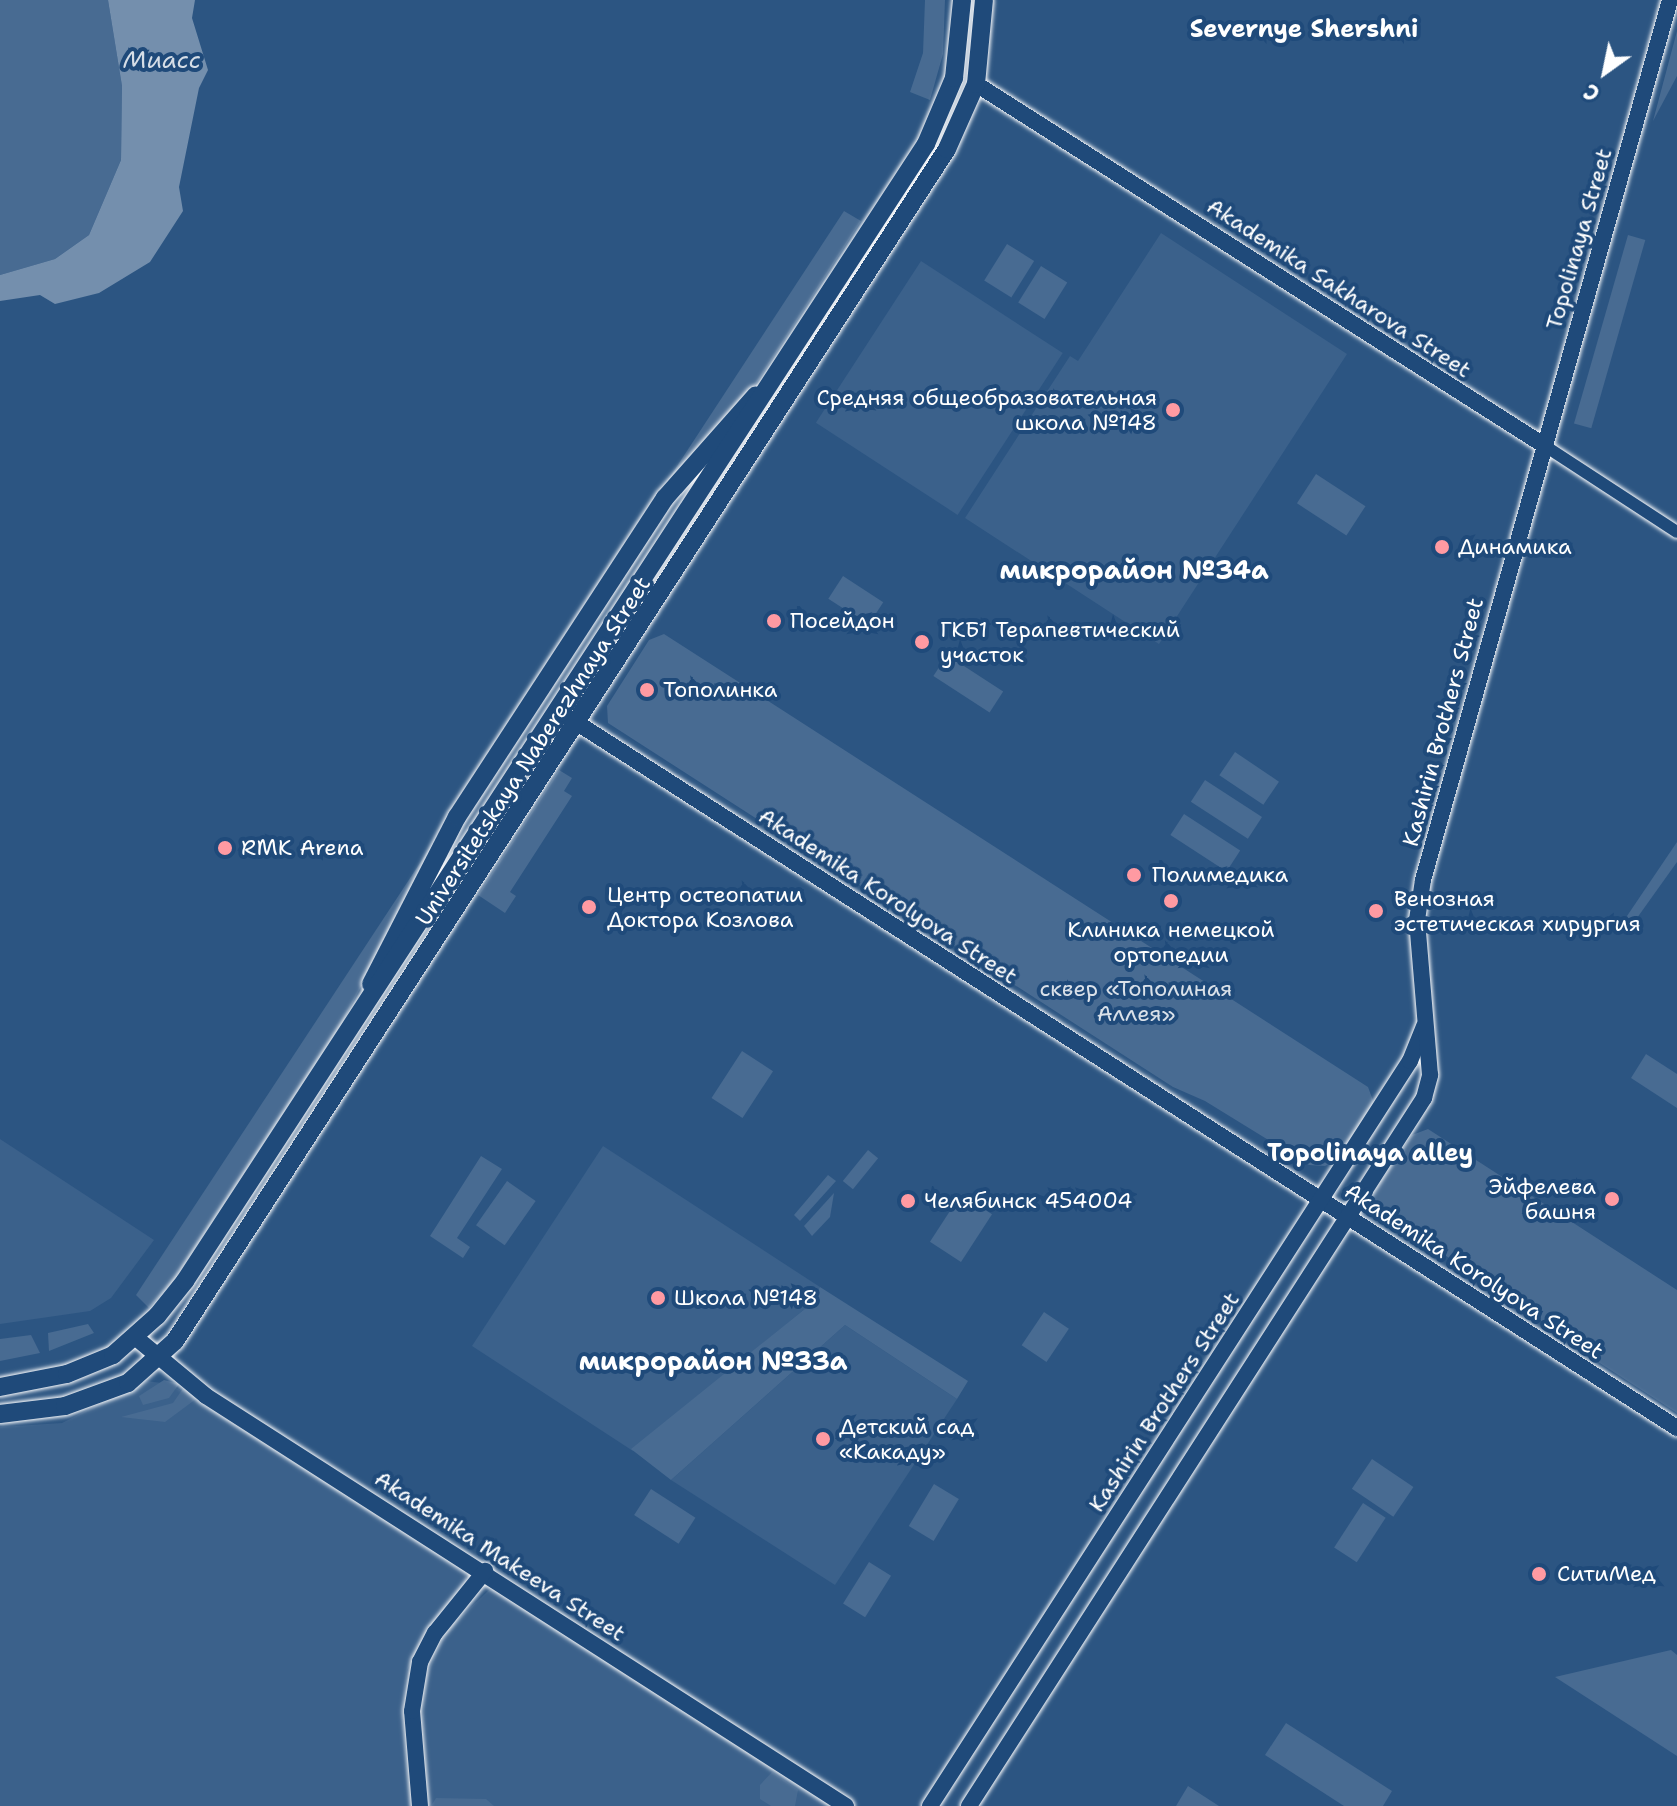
<!DOCTYPE html>
<html>
<head>
<meta charset="utf-8">
<style>
	body { margin:0 }
	#map { position:relative; width:1677px; height:1806px; overflow:hidden; background:#2c5582; font-family:"Shantell Sans",sans-serif }
	div>[style] { position:absolute }
	.built>* { inset:0; background:#3b618b; transform-origin:0 0 }
	.green>* { inset:0; background:#486b92; transform-origin:0 0 }
	.water>* { inset:0; background:#748fad }
	.roads { filter:drop-shadow(0 0 2px #fff) drop-shadow(0 0 2px #fff) }
	.street>* { height:12px; margin:-6px; padding:0 6px; transform-origin:6px; border-radius:6px; background:#1f4a7a }
	.secondary>* { height:16px; margin:-8px; padding:0 8px; transform-origin:8px; border-radius:8px; background:#1f4a7a }
	.primary>* { height:18px; margin:-9px; padding:0 9px; transform-origin:9px; border-radius:9px; background:#1f4a7a }
	.dots>* { width:22px; height:22px; translate:-50% -50%; box-sizing:border-box; border:4px solid #1f4a7a; border-radius:50% }
	span { translate:-50% -50%; white-space:nowrap; text-align:center; line-height:1.15; -webkit-text-stroke:8px #1f4a7a; paint-order:stroke }
	.street-label { font-size:22px; color:#fff }
	.poi-label { font-size:22px; color:#fff }
	.right { translate:-100% -50%; text-align:right }
	.left { translate:0 -50%; text-align:left }
	.park-label { font-size:22px; color:#dae1e9 }
	.neighbourhood-label { font-size:24px; color:#fff; font-weight:700 }
	.water-label { font-size:24px; color:#d5dde6; font-style:italic }
	.quarter-label { font-size:26px; color:#fff; font-weight:700 }
	.north { position:absolute; left:1565px; top:32px; width:80px; height:80px; -webkit-text-stroke:6px #1f4a7a; paint-order:stroke; rotate:213deg; font-size:22px; font-weight:700; line-height:32px; text-align:center; color:#fff }
	.north::after { content:''; display:block; margin:auto; width:28px; height:36px; background:#fff; clip-path:polygon(50% 0,100% 100%,50% 72%,0 100%) }
</style>
</head>
<body>
<div id="map">
	<div class="built">
		<i style="clip-path:polygon(1161px 233px,1347px 354px,1159px 644px,965px 518px,1070px 356px,1078px 361px)"></i>
		<i style="left:921px;top:261px;width:169px;height:193px;rotate:33deg"></i>
		<i style="clip-path:polygon(0 1139px,154px 1240px,111px 1298px,90px 1311px,0 1324px)"></i>
		<i style="clip-path:polygon(603px 1146px,820px 1287px,806px 1308px,633px 1451px,472px 1346px)"></i>
		<i style="clip-path:polygon(845px 1325px,957px 1399px,835px 1585px,671px 1480px)"></i>
		<i style="clip-path:polygon(146px 1381px,170px 1384px,465px 1570px,467px 1585px,430px 1627px,407px 1670px,402px 1711px,410px 1806px,0 1806px,0 1427px,62px 1423px)"></i>
		<i style="clip-path:polygon(489px 1590px,498px 1590px,831px 1806px,429px 1806px,423px 1716px,427px 1674px,446px 1631px)"></i>
	</div>
	<div class="green">
		<i style="clip-path:polygon(0 0,108px 0,122px 86px,121px 160px,89px 235px,55px 259px,0 275px)"></i>
		<i style="clip-path:polygon(925px 0,945px 0,943px 54px,930px 100px,910px 92px,923px 53px)"></i>
		<i style="clip-path:polygon(1677px 31px,1677px 76px,1653px 121px)"></i>
		<i style="clip-path:polygon(844px 211px,861px 221px,758px 381px,649px 509px)"></i>
		<i style="left:1628px;top:235px;width:18px;height:196px;rotate:16deg"></i>
		<i style="left:1007px;top:244px;width:32px;height:43px;rotate:32deg"></i>
		<i style="left:1041px;top:266px;width:31px;height:43px;rotate:32deg"></i>
		<i style="left:1316px;top:474px;width:59px;height:35px;rotate:33deg"></i>
		<i style="left:843px;top:576px;width:48px;height:27px;rotate:33deg"></i>
		<i style="clip-path:polygon(664px 634px,1368px 1087px,1374px 1103px,1338px 1158px,1325px 1166px,1309px 1165px,1205px 1101px,1173px 1087px,608px 723px,607px 706px,649px 640px)"></i>
		<i style="left:947px;top:655px;width:67px;height:25px;rotate:33deg"></i>
		<i style="left:1235px;top:752px;width:53px;height:28px;rotate:34deg"></i>
		<i style="clip-path:polygon(559px 770px,572px 778px,564px 791px,572px 796px,510px 892px,516px 896px,505px 913px,478px 895px)"></i>
		<i style="left:1205px;top:780px;width:68px;height:26px;rotate:33deg"></i>
		<i style="left:1184px;top:814px;width:67px;height:25px;rotate:33deg"></i>
		<i style="clip-path:polygon(445px 825px,342px 1023px,173px 1281px,149px 1308px,136px 1295px)"></i>
		<i style="clip-path:polygon(1677px 842px,1677px 862px,1632px 925px,1627px 916px)"></i>
		<i style="left:742px;top:1051px;width:37px;height:56px;rotate:33deg"></i>
		<i style="clip-path:polygon(1646px 1054px,1677px 1074px,1677px 1108px,1631px 1078px)"></i>
		<i style="clip-path:polygon(1428px 1129px,1677px 1290px,1677px 1413px,1558px 1336px,1526px 1307px,1410px 1233px,1378px 1221px,1370px 1210px,1372px 1195px,1412px 1135px)"></i>
		<i style="left:868px;top:1150px;width:13px;height:40px;rotate:39deg"></i>
		<i style="clip-path:polygon(481px 1156px,502px 1169px,457px 1238px,470px 1247px,463px 1258px,430px 1236px)"></i>
		<i style="clip-path:polygon(828px 1175px,836px 1181px,800px 1221px,794px 1215px)"></i>
		<i style="left:507px;top:1181px;width:35px;height:54px;rotate:35deg"></i>
		<i style="clip-path:polygon(834px 1193px,830px 1217px,812px 1236px,804px 1226px)"></i>
		<i style="left:961px;top:1194px;width:37px;height:57px;rotate:33deg"></i>
		<i style="clip-path:polygon(820px 1287px,968px 1381px,957px 1399px,845px 1325px,671px 1480px,631px 1449px,806px 1308px)"></i>
		<i style="left:1044px;top:1312px;width:30px;height:40px;rotate:34deg"></i>
		<i style="clip-path:polygon(88px 1324px,94px 1333px,49px 1351px,48px 1333px)"></i>
		<i style="clip-path:polygon(31px 1335px,40px 1353px,0 1361px,0 1339px)"></i>
		<i style="clip-path:polygon(164px 1380px,179px 1384px,169px 1398px,143px 1405px,139px 1396px)"></i>
		<i style="clip-path:polygon(184px 1387px,196px 1399px,165px 1422px,121px 1417px,173px 1403px)"></i>
		<i style="left:1372px;top:1459px;width:50px;height:36px;rotate:34deg"></i>
		<i style="left:934px;top:1484px;width:29px;height:49px;rotate:31deg"></i>
		<i style="left:651px;top:1489px;width:53px;height:31px;rotate:33deg"></i>
		<i style="left:1363px;top:1503px;width:27px;height:53px;rotate:33deg"></i>
		<i style="left:869px;top:1562px;width:26px;height:49px;rotate:32deg"></i>
		<i style="clip-path:polygon(1671px 1650px,1677px 1655px,1677px 1756px,1555px 1677px)"></i>
		<i style="clip-path:polygon(1286px 1723px,1392px 1791px,1383px 1806px,1344px 1806px,1265px 1755px)"></i>
		<i style="clip-path:polygon(772px 1772px,798px 1790px,795px 1806px,771px 1806px,760px 1799px,760px 1785px)"></i>
		<i style="clip-path:polygon(1188px 1786px,1219px 1806px,1176px 1806px)"></i>
		<i style="clip-path:polygon(436px 1798px,486px 1799px,494px 1806px,431px 1806px)"></i>
	</div>
	<div class="water">
		<i style="clip-path:polygon(108px 0,195px 0,192px 18px,208px 70px,199px 88px,179px 187px,183px 211px,150px 262px,99px 293px,55px 304px,40px 295px,0 301px,0 275px,55px 259px,89px 235px,121px 160px,122px 86px)"></i>
	</div>
	<div class="roads">
		<div class="street">
			<i style="left:1542px;top:444px;width:161px;rotate:33.1deg"></i>
		</div>
		<div class="secondary">
			<i style="left:976px;top:84px;width:671px;rotate:32.46deg"></i>
			<i style="left:560px;top:712px;width:1327px;rotate:32.66deg"></i>
			<i style="left:135px;top:1337px;width:92px;rotate:39.7deg"></i>
			<i style="left:206px;top:1396px;width:760px;rotate:32.64deg"></i>
			<i style="left:420px;top:1806px;width:95px;rotate:-94.8deg"></i>
			<i style="left:412px;top:1711px;width:50px;rotate:-80.7deg"></i>
			<i style="left:420px;top:1662px;width:33px;rotate:-63deg"></i>
			<i style="left:435px;top:1633px;width:80px;rotate:-51.1deg"></i>
			<i style="left:930px;top:1806px;width:886px;rotate:-57.21deg"></i>
			<i style="left:1410px;top:1061px;width:38px;rotate:-68deg"></i>
			<i style="left:969px;top:1806px;width:842px;rotate:-57.27deg"></i>
			<i style="left:1424px;top:1098px;width:24px;rotate:-75deg"></i>
			<i style="left:1430px;top:1075px;width:156px;rotate:-94.8deg"></i>
			<i style="left:1417px;top:920px;width:40px;rotate:-81.5deg"></i>
			<i style="left:1423px;top:880px;width:914px;rotate:-74.32deg"></i>
		</div>
		<div class="primary">
			<i style="left:371px;top:984px;width:188px;rotate:-62.8deg"></i>
			<i style="left:457px;top:817px;width:381px;rotate:-56.9deg"></i>
			<i style="left:665px;top:498px;width:137px;rotate:-48.5deg"></i>
			<i style="left:0;top:1387px;width:68px;rotate:-11deg"></i>
			<i style="left:67px;top:1374px;width:50px;rotate:-22.4deg"></i>
			<i style="left:113px;top:1355px;width:59px;rotate:-41.6deg"></i>
			<i style="left:157px;top:1316px;width:45px;rotate:-51.3deg"></i>
			<i style="left:185px;top:1281px;width:1357px;rotate:-56.91deg"></i>
			<i style="left:926px;top:144px;width:72px;rotate:-67deg"></i>
			<i style="left:954px;top:78px;width:78px;rotate:-84.1deg"></i>
			<i style="left:0;top:1414px;width:65px;rotate:-7deg"></i>
			<i style="left:65px;top:1406px;width:67px;rotate:-20.1deg"></i>
			<i style="left:128px;top:1383px;width:63px;rotate:-41.8deg"></i>
			<i style="left:175px;top:1341px;width:1420px;rotate:-57.07deg"></i>
			<i style="left:947px;top:149px;width:71px;rotate:-66deg"></i>
			<i style="left:976px;top:84px;width:84px;rotate:-84.6deg"></i>
		</div>
	</div>
	<div class="dots">
		<i style="left:1173px;top:410px;background:#ff9aa2"></i>
		<i style="left:1442px;top:547px;background:#ff9aa2"></i>
		<i style="left:774px;top:621px;background:#ff9aa2"></i>
		<i style="left:922px;top:642px;background:#ff9aa2"></i>
		<i style="left:647px;top:690px;background:#ff9aa2"></i>
		<i style="left:225px;top:848px;background:#ff9aa2"></i>
		<i style="left:1134px;top:875px;background:#ff9aa2"></i>
		<i style="left:1171px;top:901px;background:#ff9aa2"></i>
		<i style="left:589px;top:907px;background:#ff9aa2"></i>
		<i style="left:1376px;top:911px;background:#ff9aa2"></i>
		<i style="left:1612px;top:1199px;background:#ff9aa2"></i>
		<i style="left:908px;top:1201px;background:#ff9aa2"></i>
		<i style="left:658px;top:1298px;background:#ff9aa2"></i>
		<i style="left:823px;top:1439px;background:#ff9aa2"></i>
		<i style="left:1539px;top:1574px;background:#ff9aa2"></i>
	</div>
	<div class="street-label">
		<span style="left:1579px;top:239px;rotate:-74deg">Topolinaya Street</span>
		<span style="left:1339px;top:288px;rotate:33deg">Akademika Sakharova Street</span>
		<span style="left:1443px;top:722px;rotate:-75deg">Kashirin Brothers Street</span>
		<span style="left:533px;top:751px;rotate:-57deg">Universitetskaya Naberezhnaya Street</span>
		<span style="left:888px;top:896px;rotate:33deg">Akademika Korolyova Street</span>
		<span style="left:1474px;top:1271px;rotate:33deg">Akademika Korolyova Street</span>
		<span style="left:1164px;top:1402px;rotate:-57deg">Kashirin Brothers Street</span>
		<span style="left:500px;top:1556px;rotate:33deg">Akademika Makeeva Street</span>
	</div>
	<div class="poi-label">
		<span class="right" style="left:1157px;top:410px">Средняя общеобразовательная<br>школа №148</span>
		<span class="left" style="left:1458px;top:547px">Динамика</span>
		<span class="left" style="left:790px;top:621px">Посейдон</span>
		<span class="left" style="left:940px;top:642px">ГКБ1 Терапевтический<br>участок</span>
		<span class="left" style="left:663px;top:690px">Тополинка</span>
		<span class="left" style="left:241px;top:848px">RMK Arena</span>
		<span class="left" style="left:1152px;top:875px">Полимедика</span>
		<span class="left" style="left:607px;top:907px">Центр остеопатии<br>Доктора Козлова</span>
		<span class="left" style="left:1394px;top:911px">Венозная<br>эстетическая хирургия</span>
		<span style="left:1171px;top:942px">Клиника немецкой<br>ортопедии</span>
		<span class="right" style="left:1596px;top:1199px">Эйфелева<br>башня</span>
		<span class="left" style="left:924px;top:1201px">Челябинск 454004</span>
		<span class="left" style="left:674px;top:1298px">Школа №148</span>
		<span class="left" style="left:839px;top:1439px">Детский сад<br>«Какаду»</span>
		<span class="left" style="left:1557px;top:1574px">СитиМед</span>
	</div>
	<div class="park-label">
		<span style="left:1136px;top:1001px">сквер «Тополиная<br>Аллея»</span>
	</div>
	<div class="neighbourhood-label">
		<span style="left:1304px;top:30px">Severnye Shershni</span>
		<span style="left:1370px;top:1154px">Topolinaya alley</span>
	</div>
	<div class="water-label">
		<span style="left:162px;top:61px">Миасс</span>
	</div>
	<div class="quarter-label">
		<span style="left:1134px;top:570px">микрорайон №34а</span>
		<span style="left:713px;top:1361px">микрорайон №33а</span>
	</div>
	<div class="north">С</div>
</div>
</body>
</html>
